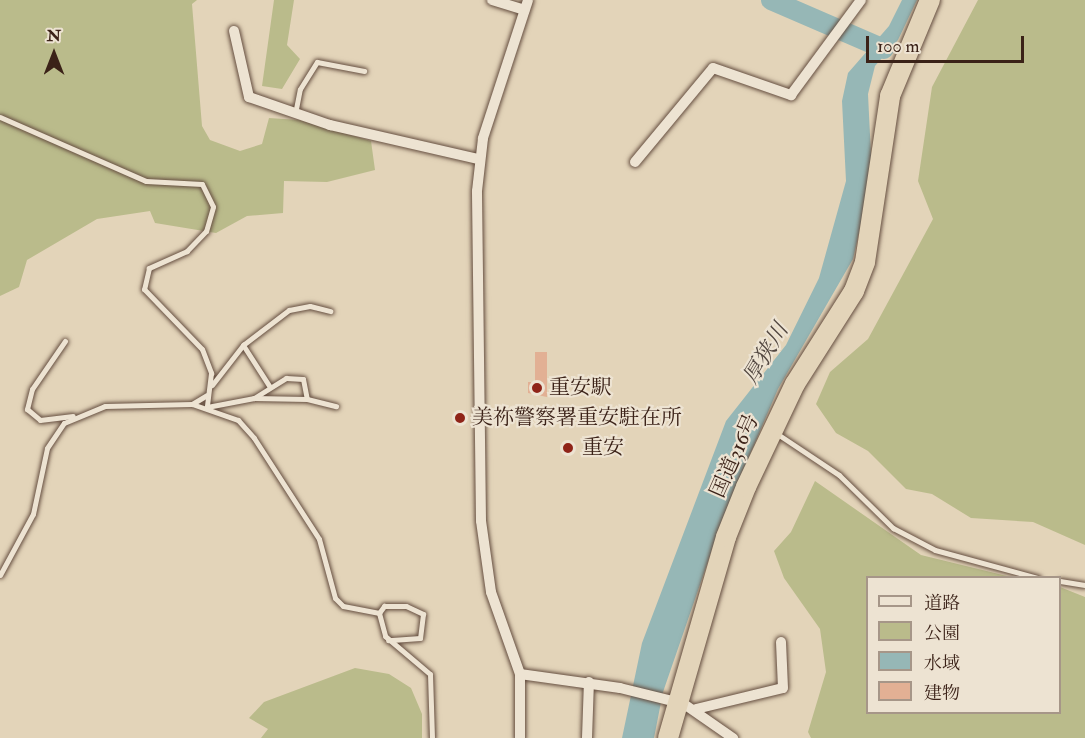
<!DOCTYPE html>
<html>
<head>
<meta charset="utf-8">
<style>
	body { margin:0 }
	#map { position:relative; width:1085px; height:738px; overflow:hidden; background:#e3d4b9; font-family:"IM FELL Double Pica","Noto Serif JP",serif }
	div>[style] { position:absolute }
	.green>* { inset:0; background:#babb8b }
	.water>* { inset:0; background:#96b7b6 }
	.river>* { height:20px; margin:-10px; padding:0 10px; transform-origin:10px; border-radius:10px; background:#96b7b6 }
	.building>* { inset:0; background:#e2b094 }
	.roads { filter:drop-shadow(0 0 2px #654e40) drop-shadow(0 0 2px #654e40) }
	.lane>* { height:5px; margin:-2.5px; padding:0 2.5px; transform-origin:2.5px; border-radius:2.5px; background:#ede3d2 }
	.street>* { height:10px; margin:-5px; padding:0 5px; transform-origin:5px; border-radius:5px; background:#ede3d2 }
	.highway>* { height:20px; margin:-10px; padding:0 10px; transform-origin:10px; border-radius:10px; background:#e3d4b9 }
	.dots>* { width:16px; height:16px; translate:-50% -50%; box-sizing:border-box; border:3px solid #ede3d2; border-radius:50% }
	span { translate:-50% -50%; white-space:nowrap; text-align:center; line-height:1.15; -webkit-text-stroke:4.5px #ede3d2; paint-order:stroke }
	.poi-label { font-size:21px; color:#3b2218 }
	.left { translate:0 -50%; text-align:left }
	.street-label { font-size:21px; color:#3b2218 }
	.water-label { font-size:22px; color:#524740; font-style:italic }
	.legend { position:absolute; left:866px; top:576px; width:195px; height:138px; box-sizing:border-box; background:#ede3d2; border:2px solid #a69688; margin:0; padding:8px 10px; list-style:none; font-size:18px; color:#3b2218 }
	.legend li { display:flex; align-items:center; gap:12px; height:30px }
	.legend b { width:30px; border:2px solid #a69688 }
	.north { position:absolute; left:24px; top:24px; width:60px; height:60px; -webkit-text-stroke:4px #ede3d2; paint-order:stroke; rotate:0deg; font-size:16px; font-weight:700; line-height:24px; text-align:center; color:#3b2218 }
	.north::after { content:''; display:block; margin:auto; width:21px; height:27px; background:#3b2218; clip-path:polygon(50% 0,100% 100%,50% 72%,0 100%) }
	.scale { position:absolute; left:866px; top:36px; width:158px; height:27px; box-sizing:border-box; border:3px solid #3b2218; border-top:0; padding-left:8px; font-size:18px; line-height:21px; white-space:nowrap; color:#3b2218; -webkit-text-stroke:4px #ede3d2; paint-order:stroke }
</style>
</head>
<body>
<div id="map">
	<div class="green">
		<i style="clip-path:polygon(0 0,197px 0,192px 4px,202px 126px,210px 140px,240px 151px,262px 144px,269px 118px,299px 120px,371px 141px,375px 170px,327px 182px,284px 181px,283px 213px,247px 216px,216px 233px,155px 223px,150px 211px,97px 219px,27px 260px,19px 287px,0 296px)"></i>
		<i style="clip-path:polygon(274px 0,294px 0,287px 45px,300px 59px,282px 89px,262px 86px)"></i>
		<i style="clip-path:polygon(978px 0,1085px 0,1085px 545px,1033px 522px,971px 518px,932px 494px,906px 489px,868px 451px,836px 433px,816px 404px,830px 372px,868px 339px,933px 219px,918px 181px,932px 87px)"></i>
		<i style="clip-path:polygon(815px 481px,921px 555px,1011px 577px,868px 578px,868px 712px,1060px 712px,1060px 587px,1085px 597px,1085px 738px,811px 738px,808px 732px,826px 672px,820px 629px,784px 578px,774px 551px,791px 532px)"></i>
		<i style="clip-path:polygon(355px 668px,389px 674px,411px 688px,422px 714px,422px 738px,261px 738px,268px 729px,249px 718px,264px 702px)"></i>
	</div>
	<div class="water">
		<i style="clip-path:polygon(902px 0,917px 0,898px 40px,875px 66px,868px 94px,872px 176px,853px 259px,778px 389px,724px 515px,663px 692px,654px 738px,622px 738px,642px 643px,726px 421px,786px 345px,819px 278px,846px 181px,842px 101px,848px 73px,889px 26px)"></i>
	</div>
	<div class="river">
		<i style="left:771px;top:0;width:123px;rotate:23.4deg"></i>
	</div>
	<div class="building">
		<i style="clip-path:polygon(535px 352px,547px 352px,547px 397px,528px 393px,528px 382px,535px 382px)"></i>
	</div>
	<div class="roads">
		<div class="lane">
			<i style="left:295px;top:114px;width:25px;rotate:-79deg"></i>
			<i style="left:300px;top:89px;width:32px;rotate:-58deg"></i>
			<i style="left:317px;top:62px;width:48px;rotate:10.8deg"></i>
			<i style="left:0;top:117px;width:159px;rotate:23.7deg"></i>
			<i style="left:146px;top:181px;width:56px;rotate:3.1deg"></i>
			<i style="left:202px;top:184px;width:25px;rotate:64deg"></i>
			<i style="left:213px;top:207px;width:25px;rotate:106deg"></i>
			<i style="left:206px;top:231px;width:28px;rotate:134deg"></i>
			<i style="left:187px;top:251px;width:42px;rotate:155.9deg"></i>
			<i style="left:149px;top:268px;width:22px;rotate:103deg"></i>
			<i style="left:144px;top:289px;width:83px;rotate:46deg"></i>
			<i style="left:202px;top:349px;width:26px;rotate:69deg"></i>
			<i style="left:211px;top:373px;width:34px;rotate:97deg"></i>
			<i style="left:207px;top:407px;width:48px;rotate:-10.8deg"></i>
			<i style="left:254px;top:398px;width:38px;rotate:-32deg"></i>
			<i style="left:286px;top:378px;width:17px;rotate:3deg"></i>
			<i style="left:303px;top:379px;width:20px;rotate:79deg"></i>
			<i style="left:65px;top:341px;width:58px;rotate:124.5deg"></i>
			<i style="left:32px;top:389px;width:21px;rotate:104deg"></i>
			<i style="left:27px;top:409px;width:17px;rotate:40deg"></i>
			<i style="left:40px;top:420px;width:33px;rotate:-7deg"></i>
			<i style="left:243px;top:345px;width:50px;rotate:57.3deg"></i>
			<i style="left:212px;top:385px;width:51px;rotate:-52.2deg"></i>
			<i style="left:243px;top:345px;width:58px;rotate:-37.3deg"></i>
			<i style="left:289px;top:310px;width:21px;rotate:-11deg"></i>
			<i style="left:310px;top:306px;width:21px;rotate:14deg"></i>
			<i style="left:254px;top:398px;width:53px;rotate:1.1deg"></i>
			<i style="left:307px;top:399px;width:30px;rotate:14deg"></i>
			<i style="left:192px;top:404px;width:17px;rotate:-31deg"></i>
			<i style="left:776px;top:433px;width:76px;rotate:33.7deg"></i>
			<i style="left:839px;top:475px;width:76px;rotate:44.5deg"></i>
			<i style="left:893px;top:528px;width:47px;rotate:27.6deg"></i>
			<i style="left:935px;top:550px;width:107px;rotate:15.2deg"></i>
			<i style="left:0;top:575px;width:69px;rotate:-61.6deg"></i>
			<i style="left:33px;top:514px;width:67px;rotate:-78deg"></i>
			<i style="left:47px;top:448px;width:30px;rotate:-56deg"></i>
			<i style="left:64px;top:423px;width:44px;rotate:-22.5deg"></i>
			<i style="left:105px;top:406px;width:87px;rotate:-1.3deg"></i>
			<i style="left:192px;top:404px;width:49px;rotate:19.2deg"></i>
			<i style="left:238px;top:420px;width:24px;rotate:48deg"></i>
			<i style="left:254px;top:438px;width:120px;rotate:57.2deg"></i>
			<i style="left:319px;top:539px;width:61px;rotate:74.8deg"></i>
			<i style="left:335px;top:598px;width:11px;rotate:45deg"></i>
			<i style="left:343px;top:606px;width:37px;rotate:11deg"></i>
			<i style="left:379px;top:613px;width:9px;rotate:-54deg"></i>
			<i style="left:384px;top:606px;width:22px"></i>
			<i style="left:406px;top:606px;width:19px;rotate:25deg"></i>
			<i style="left:423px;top:614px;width:24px;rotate:97deg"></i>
			<i style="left:420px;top:638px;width:32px;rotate:176deg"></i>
			<i style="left:1060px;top:581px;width:25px;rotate:9deg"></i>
			<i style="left:379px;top:613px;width:24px;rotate:75deg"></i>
			<i style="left:385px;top:636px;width:59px;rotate:40.2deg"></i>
			<i style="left:430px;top:674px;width:64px;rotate:88.2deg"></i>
		</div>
		<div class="street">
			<i style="left:492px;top:0;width:34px;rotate:17deg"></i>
			<i style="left:234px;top:31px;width:68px;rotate:77.2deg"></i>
			<i style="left:249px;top:97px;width:86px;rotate:19.1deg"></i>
			<i style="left:330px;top:125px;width:153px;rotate:12.9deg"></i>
			<i style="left:635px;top:162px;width:122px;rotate:-50.3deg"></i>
			<i style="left:713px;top:68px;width:83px;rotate:19.1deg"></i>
			<i style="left:791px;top:95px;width:118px;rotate:-53.6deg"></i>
			<i style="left:520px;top:674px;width:101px;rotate:8deg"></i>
			<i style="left:620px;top:688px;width:66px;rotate:14deg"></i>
			<i style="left:684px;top:704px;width:60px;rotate:34.8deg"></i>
			<i style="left:696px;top:709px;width:89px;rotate:-13.6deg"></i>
			<i style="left:783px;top:688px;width:46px;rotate:-92.5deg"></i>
			<i style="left:520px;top:738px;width:64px;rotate:-90deg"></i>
			<i style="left:520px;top:674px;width:87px;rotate:-109.5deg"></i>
			<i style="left:491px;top:592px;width:72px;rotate:-98deg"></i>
			<i style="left:481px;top:521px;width:330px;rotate:-90.7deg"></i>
			<i style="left:477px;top:191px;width:53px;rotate:-83.5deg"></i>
			<i style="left:483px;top:138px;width:145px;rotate:-71.9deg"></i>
			<i style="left:587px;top:738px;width:56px;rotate:-88deg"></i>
		</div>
		<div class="highway">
			<i style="left:668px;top:738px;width:209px;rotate:-73.9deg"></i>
			<i style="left:726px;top:537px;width:54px;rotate:-68.2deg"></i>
			<i style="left:746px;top:487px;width:114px;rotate:-64.6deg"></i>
			<i style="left:795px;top:384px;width:110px;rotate:-57.6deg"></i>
			<i style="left:854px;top:291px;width:31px;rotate:-69deg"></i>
			<i style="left:865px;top:262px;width:168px;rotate:-81.4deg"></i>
			<i style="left:890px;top:96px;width:104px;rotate:-67.4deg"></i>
		</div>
	</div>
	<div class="dots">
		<i style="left:537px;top:388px;background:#8f2418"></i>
		<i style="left:460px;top:418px;background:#8f2418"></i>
		<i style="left:568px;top:448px;background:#8f2418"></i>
	</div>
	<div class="poi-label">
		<span class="left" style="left:549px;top:388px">重安駅</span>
		<span class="left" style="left:472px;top:418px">美祢警察署重安駐在所</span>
		<span class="left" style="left:582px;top:448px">重安</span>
	</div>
	<div class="street-label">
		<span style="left:735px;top:456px;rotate:-66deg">国道316号</span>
	</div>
	<div class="water-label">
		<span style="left:766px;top:354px;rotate:-59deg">厚狭川</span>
	</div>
	<ul class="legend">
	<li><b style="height:8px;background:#ede3d2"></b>道路</li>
	<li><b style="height:16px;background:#babb8b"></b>公園</li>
	<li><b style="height:16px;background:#96b7b6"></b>水域</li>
	<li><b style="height:16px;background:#e2b094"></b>建物</li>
	</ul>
	<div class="north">N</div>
	<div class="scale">100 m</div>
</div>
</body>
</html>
